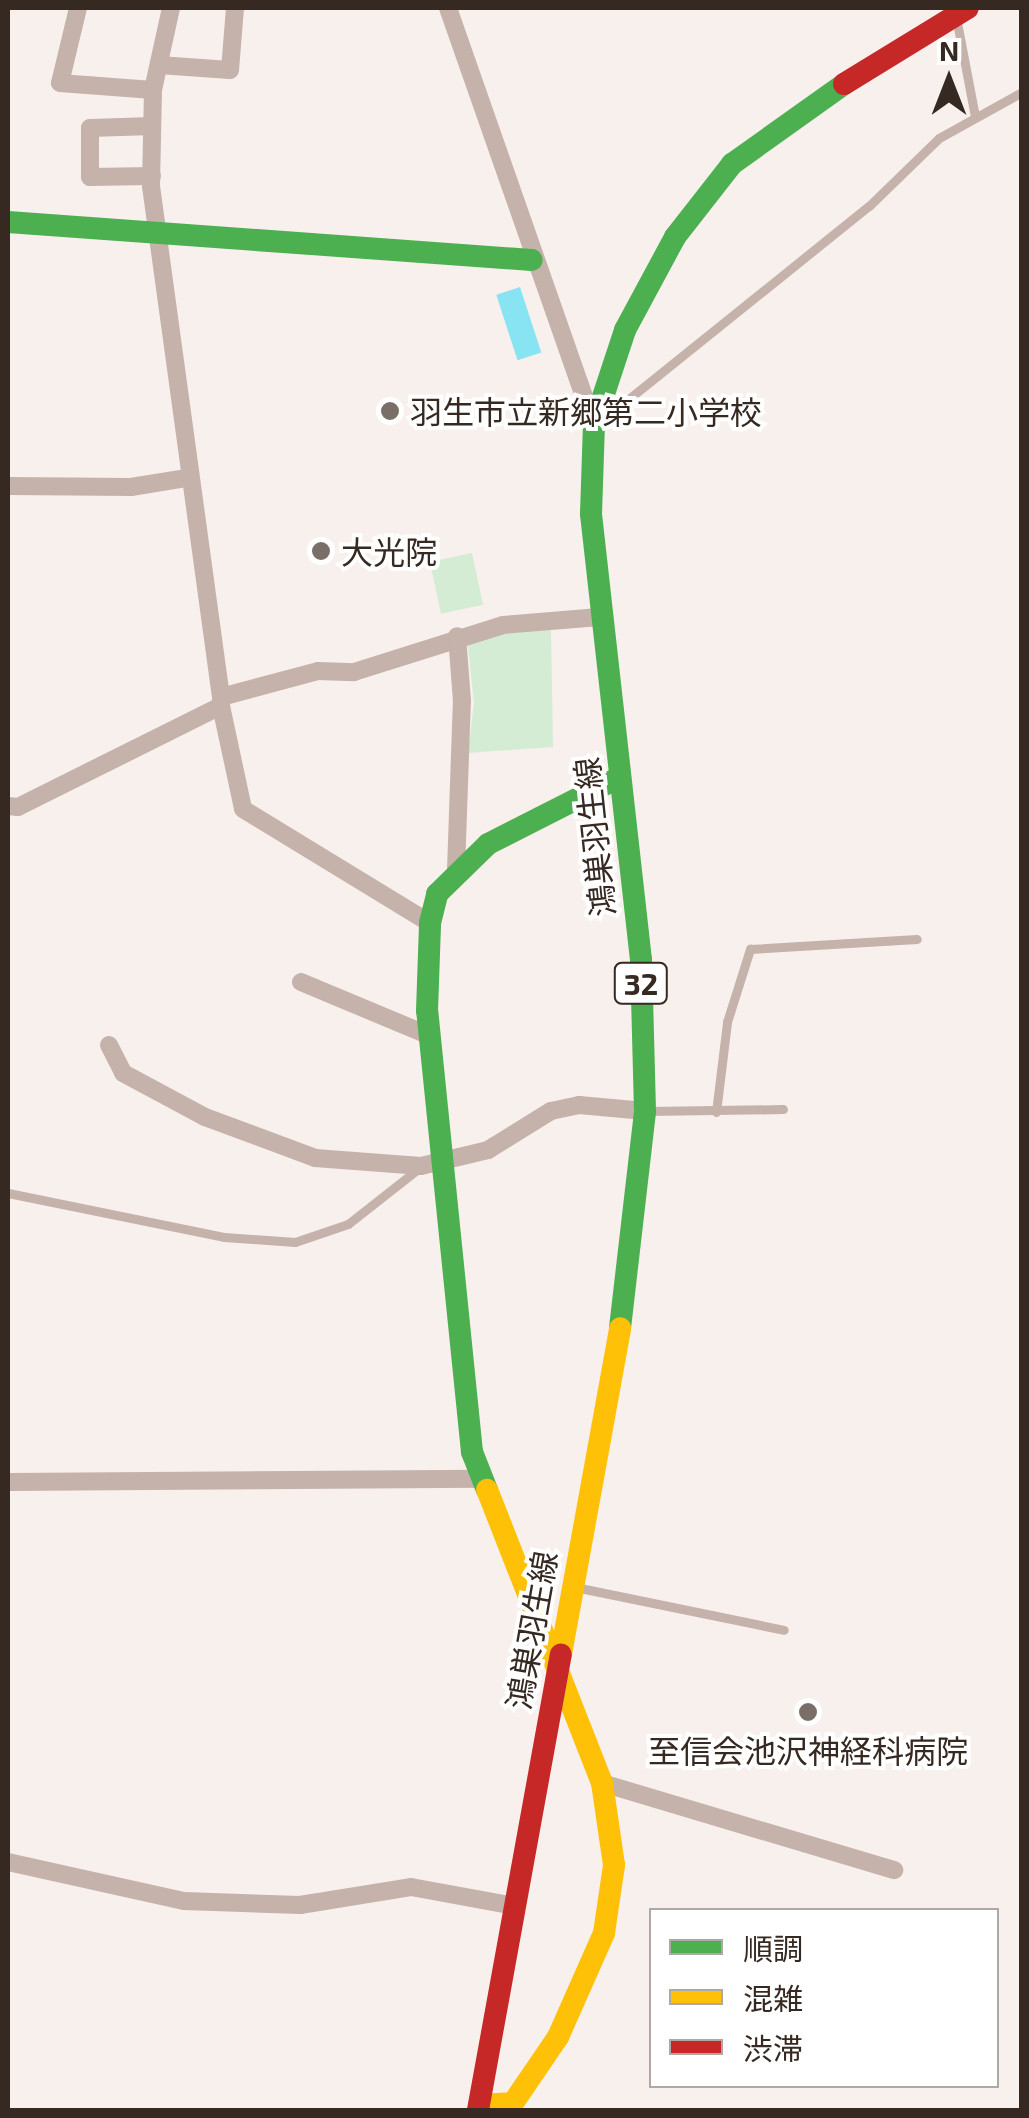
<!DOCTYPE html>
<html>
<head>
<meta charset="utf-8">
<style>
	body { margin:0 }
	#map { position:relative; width:1029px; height:2118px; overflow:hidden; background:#f8f0ec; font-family:"Exo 2","Noto Sans JP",sans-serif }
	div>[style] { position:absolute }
	.green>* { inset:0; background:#d4ecd4; transform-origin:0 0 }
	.water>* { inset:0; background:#88e4f2; transform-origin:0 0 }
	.lane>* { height:9px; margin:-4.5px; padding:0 4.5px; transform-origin:4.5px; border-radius:4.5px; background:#c5b2ab }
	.street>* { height:18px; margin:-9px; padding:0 9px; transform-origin:9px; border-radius:9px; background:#c5b2ab }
	.fast>* { height:22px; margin:-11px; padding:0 11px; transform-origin:11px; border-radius:11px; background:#4caf50 }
	.slow>* { height:22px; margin:-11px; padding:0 11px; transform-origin:11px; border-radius:11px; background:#ffc107 }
	.jam>* { height:22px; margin:-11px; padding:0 11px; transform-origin:11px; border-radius:11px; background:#c62828 }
	.dots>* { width:28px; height:28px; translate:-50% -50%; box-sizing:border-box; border:5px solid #fff; border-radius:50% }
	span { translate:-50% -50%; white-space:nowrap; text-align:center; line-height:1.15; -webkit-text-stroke:8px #fff; paint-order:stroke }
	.shield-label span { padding:2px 8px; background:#fff; border:2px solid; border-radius:8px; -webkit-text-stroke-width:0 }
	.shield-label { font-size:30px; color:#352921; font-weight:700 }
	.poi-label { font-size:32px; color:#352921 }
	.left { translate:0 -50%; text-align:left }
	.street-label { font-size:32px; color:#352921 }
	.frame { position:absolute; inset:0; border:10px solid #352921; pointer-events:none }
	.legend { position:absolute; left:649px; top:1908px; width:350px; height:180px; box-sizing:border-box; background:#fff; border:2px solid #aea9a6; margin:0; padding:12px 18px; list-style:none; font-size:30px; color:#352921 }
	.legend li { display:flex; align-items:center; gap:20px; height:50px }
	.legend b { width:50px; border:2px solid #aea9a6 }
	.north { position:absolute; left:899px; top:30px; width:100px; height:100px; -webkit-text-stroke:8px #fff; paint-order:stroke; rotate:0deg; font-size:28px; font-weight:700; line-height:40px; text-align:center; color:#352921 }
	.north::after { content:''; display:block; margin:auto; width:35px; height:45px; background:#352921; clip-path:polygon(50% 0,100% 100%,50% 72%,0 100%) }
</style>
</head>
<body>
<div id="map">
	<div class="green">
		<i style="left:472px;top:553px;width:53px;height:43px;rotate:78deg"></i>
		<i style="clip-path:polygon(551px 628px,553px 747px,468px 753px,474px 703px,467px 638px)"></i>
	</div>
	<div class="water">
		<i style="left:520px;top:287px;width:69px;height:25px;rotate:72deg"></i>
	</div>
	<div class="lane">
		<i style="left:956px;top:17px;width:102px;rotate:79.2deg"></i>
		<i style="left:600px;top:422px;width:345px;rotate:-38.8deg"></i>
		<i style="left:869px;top:206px;width:98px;rotate:-44.2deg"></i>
		<i style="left:939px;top:138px;width:95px;rotate:-29deg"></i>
		<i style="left:647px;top:1111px;width:136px;rotate:-0.8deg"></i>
		<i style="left:716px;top:1112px;width:91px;rotate:-83deg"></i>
		<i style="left:727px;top:1022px;width:77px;rotate:-72.5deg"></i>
		<i style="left:750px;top:949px;width:167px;rotate:-3.4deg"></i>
		<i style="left:8px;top:1193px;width:220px;rotate:11.5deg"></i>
		<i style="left:224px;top:1237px;width:71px;rotate:4deg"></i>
		<i style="left:295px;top:1242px;width:56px;rotate:-18.8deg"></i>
		<i style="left:348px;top:1224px;width:89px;rotate:-38.2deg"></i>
		<i style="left:575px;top:1587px;width:213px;rotate:11.6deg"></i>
	</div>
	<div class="street">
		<i style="left:78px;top:8px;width:77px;rotate:103.5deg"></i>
		<i style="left:60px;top:83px;width:93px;rotate:4.3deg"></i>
		<i style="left:171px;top:8px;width:84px;rotate:102.4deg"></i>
		<i style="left:153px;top:90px;width:96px;rotate:91.2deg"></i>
		<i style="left:151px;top:186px;width:516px;rotate:82.2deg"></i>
		<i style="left:448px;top:8px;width:441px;rotate:70.7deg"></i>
		<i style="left:159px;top:65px;width:71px;rotate:4deg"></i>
		<i style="left:230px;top:70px;width:62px;rotate:-85.4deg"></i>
		<i style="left:152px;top:176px;width:62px;rotate:179.1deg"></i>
		<i style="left:90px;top:177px;width:49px;rotate:-90deg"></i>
		<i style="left:90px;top:128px;width:62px;rotate:-1.8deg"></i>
		<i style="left:8px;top:486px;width:123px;rotate:0.5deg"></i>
		<i style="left:131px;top:487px;width:57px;rotate:-9.1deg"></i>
		<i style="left:221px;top:706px;width:105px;rotate:77.9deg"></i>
		<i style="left:243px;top:809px;width:219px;rotate:31.4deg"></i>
		<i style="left:8px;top:806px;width:10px;rotate:6deg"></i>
		<i style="left:18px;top:807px;width:227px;rotate:-26.5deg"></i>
		<i style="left:221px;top:706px;width:9px;rotate:-90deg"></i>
		<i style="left:221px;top:697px;width:100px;rotate:-15deg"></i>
		<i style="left:318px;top:671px;width:36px;rotate:2deg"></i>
		<i style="left:354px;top:672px;width:156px;rotate:-17.5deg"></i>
		<i style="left:503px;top:625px;width:97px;rotate:-4.7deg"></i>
		<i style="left:456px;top:870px;width:169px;rotate:-88deg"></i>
		<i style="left:462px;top:701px;width:65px;rotate:-94.4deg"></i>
		<i style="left:301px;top:982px;width:140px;rotate:22.7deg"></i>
		<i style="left:109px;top:1045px;width:31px;rotate:63deg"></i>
		<i style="left:123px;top:1073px;width:93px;rotate:28.2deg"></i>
		<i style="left:205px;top:1117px;width:117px;rotate:20.4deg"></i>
		<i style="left:315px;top:1158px;width:106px;rotate:4.3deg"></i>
		<i style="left:421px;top:1166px;width:69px;rotate:-13.4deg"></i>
		<i style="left:488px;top:1150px;width:74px;rotate:-31.8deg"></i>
		<i style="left:551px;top:1111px;width:29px;rotate:-12deg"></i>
		<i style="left:579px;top:1105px;width:66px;rotate:5.2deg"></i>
		<i style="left:8px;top:1482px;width:474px;rotate:-0.4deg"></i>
		<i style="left:602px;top:1783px;width:305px;rotate:16.6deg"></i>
		<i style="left:8px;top:1862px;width:180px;rotate:12.5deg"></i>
		<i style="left:184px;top:1901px;width:116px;rotate:2deg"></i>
		<i style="left:300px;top:1905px;width:112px;rotate:-9.2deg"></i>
		<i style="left:411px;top:1887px;width:106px;rotate:10.4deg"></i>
	</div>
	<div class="fast">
		<i style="left:8px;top:222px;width:525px;rotate:4.15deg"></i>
		<i style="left:620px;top:1328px;width:218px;rotate:-83.4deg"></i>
		<i style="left:645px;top:1111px;width:151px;rotate:-91.5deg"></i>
		<i style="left:641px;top:960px;width:449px;rotate:-96.4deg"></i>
		<i style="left:591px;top:514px;width:90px;rotate:-88.1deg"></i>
		<i style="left:594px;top:424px;width:99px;rotate:-71.7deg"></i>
		<i style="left:625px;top:330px;width:106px;rotate:-61.7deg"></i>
		<i style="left:675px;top:237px;width:93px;rotate:-52deg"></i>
		<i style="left:732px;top:164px;width:138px;rotate:-35.5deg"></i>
		<i style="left:487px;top:1490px;width:41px;rotate:-111.5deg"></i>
		<i style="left:472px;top:1452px;width:443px;rotate:-95.8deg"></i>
		<i style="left:427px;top:1011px;width:88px;rotate:-88deg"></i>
		<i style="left:430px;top:923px;width:30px;rotate:-76deg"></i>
		<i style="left:437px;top:894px;width:71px;rotate:-44.4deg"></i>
		<i style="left:488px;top:844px;width:148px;rotate:-26.9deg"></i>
	</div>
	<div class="slow">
		<i style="left:561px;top:1654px;width:331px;rotate:-79.7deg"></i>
		<i style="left:479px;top:2105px;width:34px;rotate:-3deg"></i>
		<i style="left:513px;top:2103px;width:80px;rotate:-55.7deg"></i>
		<i style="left:558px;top:2037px;width:114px;rotate:-66.1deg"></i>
		<i style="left:604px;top:1933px;width:69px;rotate:-81.6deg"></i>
		<i style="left:614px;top:1865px;width:83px;rotate:-98.3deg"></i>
		<i style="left:602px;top:1783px;width:315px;rotate:-111.4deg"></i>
	</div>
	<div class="jam">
		<i style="left:844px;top:84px;width:145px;rotate:-31.5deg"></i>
		<i style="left:478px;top:2110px;width:463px;rotate:-79.7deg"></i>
	</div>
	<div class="dots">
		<i style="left:390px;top:411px;background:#796f68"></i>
		<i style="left:321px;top:551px;background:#796f68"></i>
		<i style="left:808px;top:1712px;background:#796f68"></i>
	</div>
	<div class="shield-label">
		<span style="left:641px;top:983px">32</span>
	</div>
	<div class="poi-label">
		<span class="left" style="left:410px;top:411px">羽生市立新郷第二小学校</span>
		<span class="left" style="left:341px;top:551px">大光院</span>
		<span style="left:808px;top:1750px">至信会池沢神経科病院</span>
	</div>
	<div class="street-label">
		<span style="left:594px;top:837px;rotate:-96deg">鴻巣羽生線</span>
		<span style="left:531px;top:1630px;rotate:-80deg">鴻巣羽生線</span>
	</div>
	<div class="frame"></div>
	<ul class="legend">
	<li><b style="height:12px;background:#4caf50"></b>順調</li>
	<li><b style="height:12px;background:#ffc107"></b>混雑</li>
	<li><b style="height:12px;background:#c62828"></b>渋滞</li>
	</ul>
	<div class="north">N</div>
</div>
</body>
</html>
